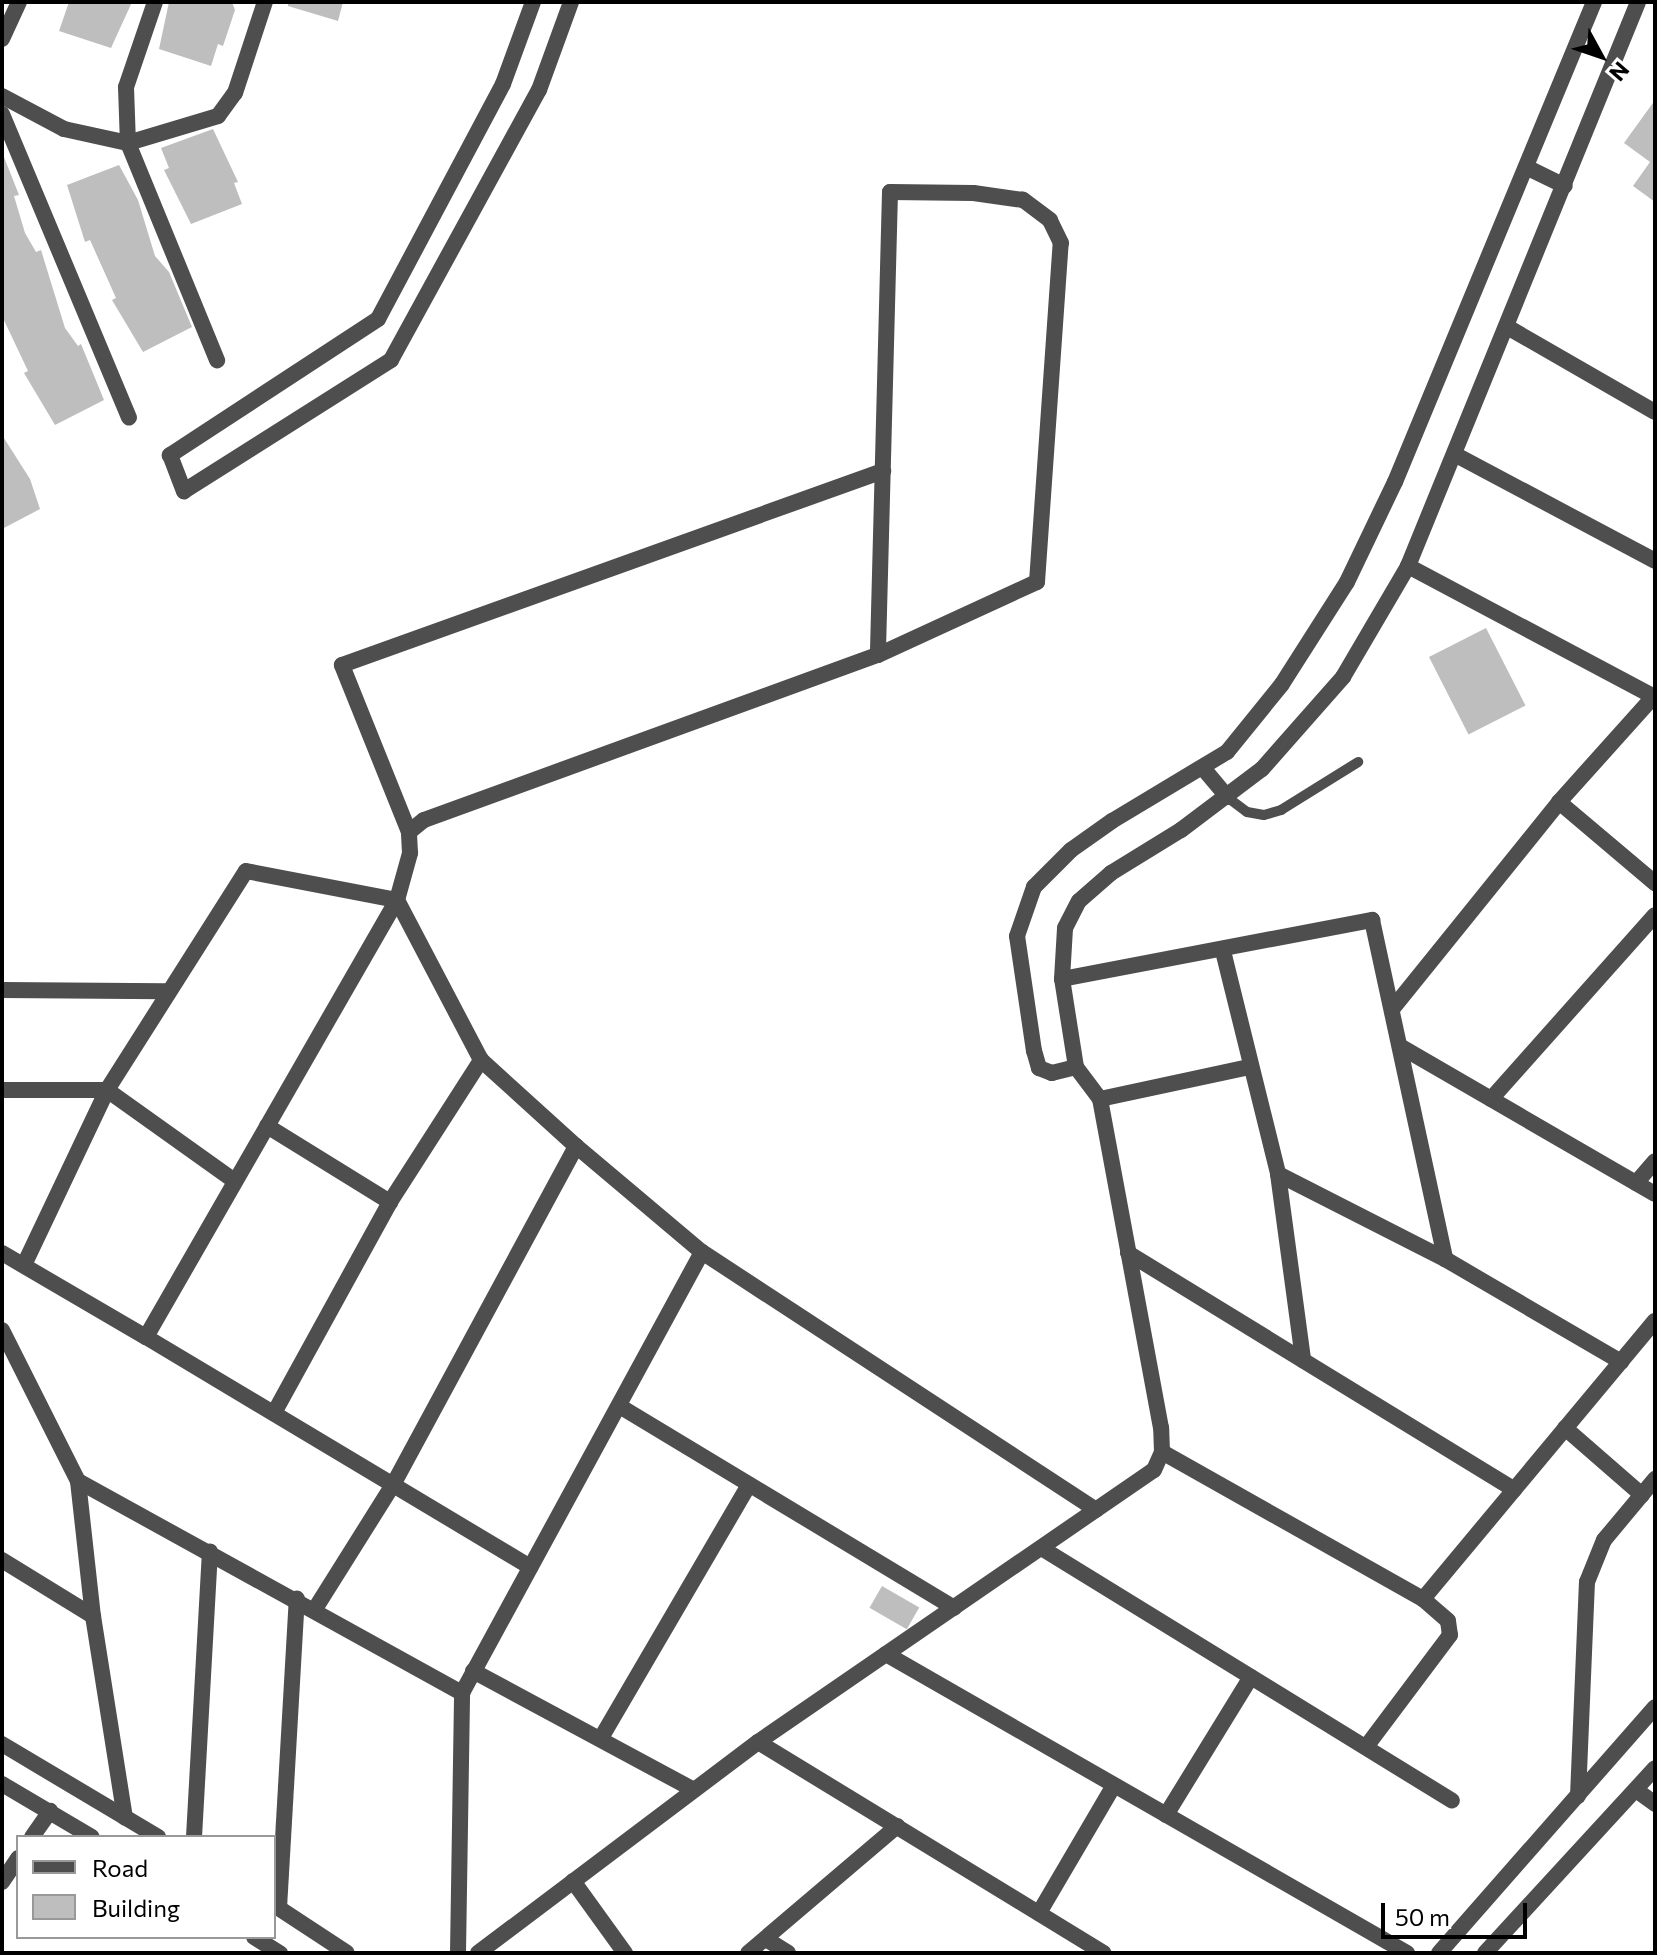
<!DOCTYPE html>
<html>
<head>
<meta charset="utf-8">
<style>
	body { margin:0 }
	#map { position:relative; width:1657px; height:1955px; overflow:hidden; background:#fff; font-family:Commissioner,sans-serif }
	div>[style] { position:absolute }
	.building>* { inset:0; background:#bebebe; transform-origin:0 0 }
	.service>* { height:10px; margin:-5px; padding:0 5px; transform-origin:5px; border-radius:5px; background:#4e4e4e }
	.minor>* { height:16px; margin:-8px; padding:0 8px; transform-origin:8px; border-radius:8px; background:#4e4e4e }
	.tertiary>* { height:16px; margin:-8px; padding:0 8px; transform-origin:8px; border-radius:8px; background:#4e4e4e }
	span { translate:-50% -50%; white-space:nowrap; text-align:center; line-height:1.15; -webkit-text-stroke:8px #fff; paint-order:stroke }
	.frame { position:absolute; inset:0; border:4px solid #000; pointer-events:none }
	.legend { position:absolute; left:16px; top:1835px; width:260px; height:104px; box-sizing:border-box; background:#fff; border:2px solid #999; margin:0; padding:10px 14px; list-style:none; font-size:24px; color:#000 }
	.legend li { display:flex; align-items:center; gap:16px; height:40px }
	.legend b { width:40px; border:2px solid #999 }
	.north { position:absolute; left:1561px; top:16px; width:80px; height:80px; -webkit-text-stroke:6px #fff; paint-order:stroke; rotate:130deg; font-size:22px; font-weight:700; line-height:32px; text-align:center; color:#000 }
	.north::after { content:''; display:block; margin:auto; width:28px; height:36px; background:#000; clip-path:polygon(50% 0,100% 100%,50% 72%,0 100%) }
	.scale { position:absolute; left:1381px; top:1903px; width:146px; height:36px; box-sizing:border-box; border:4px solid #000; border-top:0; padding-left:10px; font-size:24px; line-height:28px; white-space:nowrap; color:#000; -webkit-text-stroke:6px #fff; paint-order:stroke }
</style>
</head>
<body>
<div id="map">
	<div class="building">
		<i style="clip-path:polygon(69px 2px,132px 2px,111px 48px,59px 31px)"></i>
		<i style="clip-path:polygon(169px 2px,232px 2px,235px 10px,223px 46px,218px 44px,211px 66px,159px 49px)"></i>
		<i style="clip-path:polygon(288px 2px,343px 2px,338px 21px,288px 6px)"></i>
		<i style="clip-path:polygon(1655px 100px,1655px 202px,1633px 186px,1650px 162px,1624px 143px)"></i>
		<i style="clip-path:polygon(213px 129px,238px 182px,234px 183px,242px 204px,191px 224px,164px 170px,169px 168px,161px 148px)"></i>
		<i style="clip-path:polygon(2px 152px,19px 195px,14px 196px,25px 233px,36px 252px,41px 250px,65px 328px,78px 346px,81px 344px,104px 400px,55px 425px,24px 373px,28px 371px,2px 316px)"></i>
		<i style="clip-path:polygon(119px 165px,138px 200px,155px 256px,169px 272px,192px 327px,143px 352px,112px 300px,116px 298px,90px 240px,85px 242px,67px 185px)"></i>
		<i style="clip-path:polygon(2px 435px,30px 479px,40px 509px,2px 529px)"></i>
		<i style="left:1486px;top:628px;width:87px;height:64px;rotate:63deg"></i>
		<i style="left:882px;top:1586px;width:43px;height:25px;rotate:30deg"></i>
	</div>
	<div class="service">
		<i style="left:1227px;top:797px;width:25px;rotate:37deg"></i>
		<i style="left:1247px;top:812px;width:17px;rotate:10deg"></i>
		<i style="left:1264px;top:815px;width:18px;rotate:-16deg"></i>
		<i style="left:1281px;top:810px;width:91px;rotate:-31.9deg"></i>
	</div>
	<div class="minor">
		<i style="left:155px;top:2px;width:90px;rotate:108.8deg"></i>
		<i style="left:126px;top:87px;width:56px;rotate:88deg"></i>
		<i style="left:128px;top:143px;width:235px;rotate:67.7deg"></i>
		<i style="left:533px;top:2px;width:87px;rotate:110.1deg"></i>
		<i style="left:503px;top:84px;width:266px;rotate:118deg"></i>
		<i style="left:378px;top:319px;width:249px;rotate:146.8deg"></i>
		<i style="left:170px;top:455px;width:39px;rotate:69deg"></i>
		<i style="left:184px;top:491px;width:245px;rotate:-32.3deg"></i>
		<i style="left:391px;top:360px;width:308px;rotate:-61.3deg"></i>
		<i style="left:539px;top:90px;width:94px;rotate:-70deg"></i>
		<i style="left:2px;top:39px;width:41px;rotate:-65.3deg"></i>
		<i style="left:2px;top:96px;width:70px;rotate:28deg"></i>
		<i style="left:64px;top:129px;width:66px;rotate:12.3deg"></i>
		<i style="left:128px;top:143px;width:94px;rotate:-16.7deg"></i>
		<i style="left:218px;top:116px;width:29px;rotate:-54deg"></i>
		<i style="left:235px;top:93px;width:96px;rotate:-71.8deg"></i>
		<i style="left:2px;top:114px;width:329px;rotate:67.3deg"></i>
		<i style="left:1509px;top:328px;width:168px;rotate:29.9deg"></i>
		<i style="left:1456px;top:455px;width:225px;rotate:28deg"></i>
		<i style="left:1408px;top:566px;width:279px;rotate:28deg"></i>
		<i style="left:1559px;top:802px;width:126px;rotate:40.2deg"></i>
		<i style="left:409px;top:832px;width:19px;rotate:-39deg"></i>
		<i style="left:424px;top:820px;width:483px;rotate:-20deg"></i>
		<i style="left:878px;top:655px;width:175px;rotate:-24.7deg"></i>
		<i style="left:1037px;top:582px;width:340px;rotate:-86deg"></i>
		<i style="left:1061px;top:243px;width:25px;rotate:-116deg"></i>
		<i style="left:1050px;top:220px;width:34px;rotate:-143deg"></i>
		<i style="left:1023px;top:200px;width:50px;rotate:-172deg"></i>
		<i style="left:973px;top:193px;width:83px;rotate:-179.3deg"></i>
		<i style="left:890px;top:192px;width:463px;rotate:91.5deg"></i>
		<i style="left:1223px;top:951px;width:230px;rotate:76.1deg"></i>
		<i style="left:1278px;top:1174px;width:188px;rotate:82.3deg"></i>
		<i style="left:1062px;top:979px;width:316px;rotate:-10.8deg"></i>
		<i style="left:1372px;top:920px;width:347px;rotate:77.8deg"></i>
		<i style="left:2px;top:990px;width:163px;rotate:0.4deg"></i>
		<i style="left:1393px;top:1008px;width:265px;rotate:-51.1deg"></i>
		<i style="left:1559px;top:802px;width:144px;rotate:-48.1deg"></i>
		<i style="left:1403px;top:1048px;width:291px;rotate:30.1deg"></i>
		<i style="left:2px;top:1090px;width:105px"></i>
		<i style="left:107px;top:1090px;width:155px;rotate:35.5deg"></i>
		<i style="left:1100px;top:1099px;width:152px;rotate:-12.1deg"></i>
		<i style="left:1491px;top:1099px;width:246px;rotate:-48.3deg"></i>
		<i style="left:267px;top:1126px;width:145px;rotate:31.7deg"></i>
		<i style="left:1278px;top:1174px;width:187px;rotate:27deg"></i>
		<i style="left:1445px;top:1259px;width:204px;rotate:30.3deg"></i>
		<i style="left:1636px;top:1183px;width:29px;rotate:-49deg"></i>
		<i style="left:2px;top:1253px;width:167px;rotate:30.3deg"></i>
		<i style="left:146px;top:1337px;width:504px;rotate:-60.13deg"></i>
		<i style="left:397px;top:900px;width:49px;rotate:-74.5deg"></i>
		<i style="left:410px;top:853px;width:21px;rotate:-93deg"></i>
		<i style="left:409px;top:832px;width:180px;rotate:-111.9deg"></i>
		<i style="left:342px;top:665px;width:575px;rotate:-19.73deg"></i>
		<i style="left:1128px;top:1253px;width:453px;rotate:31.5deg"></i>
		<i style="left:24px;top:1265px;width:194px;rotate:-64.6deg"></i>
		<i style="left:107px;top:1090px;width:259px;rotate:-57.6deg"></i>
		<i style="left:246px;top:871px;width:154px;rotate:10.9deg"></i>
		<i style="left:397px;top:900px;width:181px;rotate:62.3deg"></i>
		<i style="left:481px;top:1060px;width:128px;rotate:42.2deg"></i>
		<i style="left:576px;top:1146px;width:165px;rotate:40.1deg"></i>
		<i style="left:702px;top:1252px;width:471px;rotate:33.2deg"></i>
		<i style="left:2px;top:1330px;width:169px;rotate:63.3deg"></i>
		<i style="left:78px;top:1481px;width:136px;rotate:83.7deg"></i>
		<i style="left:93px;top:1616px;width:204px;rotate:81deg"></i>
		<i style="left:146px;top:1337px;width:448px;rotate:30.9deg"></i>
		<i style="left:621px;top:1407px;width:389px;rotate:31.1deg"></i>
		<i style="left:274px;top:1413px;width:241px;rotate:-61.2deg"></i>
		<i style="left:390px;top:1202px;width:169px;rotate:-57.3deg"></i>
		<i style="left:1565px;top:1428px;width:102px;rotate:41deg"></i>
		<i style="left:1162px;top:1452px;width:300px;rotate:29.4deg"></i>
		<i style="left:1423px;top:1599px;width:33px;rotate:41deg"></i>
		<i style="left:1448px;top:1621px;width:14px;rotate:82deg"></i>
		<i style="left:1450px;top:1635px;width:140px;rotate:126.9deg"></i>
		<i style="left:78px;top:1481px;width:439px;rotate:28.9deg"></i>
		<i style="left:1043px;top:1549px;width:480px;rotate:31.6deg"></i>
		<i style="left:2px;top:1560px;width:107px;rotate:31.6deg"></i>
		<i style="left:1423px;top:1599px;width:362px;rotate:-50.2deg"></i>
		<i style="left:315px;top:1609px;width:149px;rotate:-57.9deg"></i>
		<i style="left:394px;top:1483px;width:383px;rotate:-61.6deg"></i>
		<i style="left:886px;top:1654px;width:601px;rotate:29.85deg"></i>
		<i style="left:473px;top:1671px;width:249px;rotate:28.3deg"></i>
		<i style="left:601px;top:1738px;width:293px;rotate:-59.7deg"></i>
		<i style="left:758px;top:1742px;width:405px;rotate:31.4deg"></i>
		<i style="left:1636px;top:1790px;width:24px;rotate:36deg"></i>
		<i style="left:1578px;top:1796px;width:214px;rotate:-87.6deg"></i>
		<i style="left:1587px;top:1582px;width:45px;rotate:-68deg"></i>
		<i style="left:1604px;top:1540px;width:80px;rotate:-50.1deg"></i>
		<i style="left:1166px;top:1815px;width:162px;rotate:-58.4deg"></i>
		<i style="left:32px;top:1837px;width:32px;rotate:-55deg"></i>
		<i style="left:194px;top:1837px;width:286px;rotate:-86.8deg"></i>
		<i style="left:573px;top:1881px;width:89px;rotate:54.2deg"></i>
		<i style="left:2px;top:1882px;width:29px;rotate:-56deg"></i>
		<i style="left:279px;top:1908px;width:310px;rotate:-86.7deg"></i>
		<i style="left:1039px;top:1913px;width:148px;rotate:-59.6deg"></i>
		<i style="left:766px;top:1939px;width:26px;rotate:32deg"></i>
		<i style="left:458px;top:1953px;width:260px;rotate:-89.1deg"></i>
		<i style="left:462px;top:1693px;width:502px;rotate:-61.44deg"></i>
		<i style="left:748px;top:1953px;width:196px;rotate:-40.4deg"></i>
		<i style="left:1439px;top:1953px;width:327px;rotate:-48.7deg"></i>
		<i style="left:1485px;top:1953px;width:251px;rotate:-47.4deg"></i>
	</div>
	<div class="tertiary">
		<i style="left:1526px;top:167px;width:43px;rotate:26deg"></i>
		<i style="left:1203px;top:768px;width:38px;rotate:50deg"></i>
		<i style="left:1076px;top:1067px;width:25px;rotate:166deg"></i>
		<i style="left:1052px;top:1073px;width:14px;rotate:-159deg"></i>
		<i style="left:1039px;top:1068px;width:18px;rotate:-106deg"></i>
		<i style="left:1034px;top:1051px;width:116px;rotate:-98.4deg"></i>
		<i style="left:1017px;top:936px;width:52px;rotate:-70.9deg"></i>
		<i style="left:1034px;top:887px;width:52px;rotate:-45deg"></i>
		<i style="left:1071px;top:850px;width:50px;rotate:-35.3deg"></i>
		<i style="left:1112px;top:821px;width:134px;rotate:-31deg"></i>
		<i style="left:1227px;top:752px;width:87px;rotate:-51deg"></i>
		<i style="left:1282px;top:684px;width:121px;rotate:-57.5deg"></i>
		<i style="left:1347px;top:582px;width:111px;rotate:-64.4deg"></i>
		<i style="left:1395px;top:482px;width:520px;rotate:-67.48deg"></i>
		<i style="left:2px;top:1744px;width:182px;rotate:30.8deg"></i>
		<i style="left:2px;top:1784px;width:104px;rotate:30.5deg"></i>
		<i style="left:274px;top:1905px;width:87px;rotate:33.3deg"></i>
		<i style="left:254px;top:1937px;width:31px;rotate:32deg"></i>
		<i style="left:478px;top:1953px;width:351px;rotate:-37deg"></i>
		<i style="left:758px;top:1742px;width:480px;rotate:-34.5deg"></i>
		<i style="left:1154px;top:1470px;width:20px;rotate:-66deg"></i>
		<i style="left:1162px;top:1452px;width:24px;rotate:-92deg"></i>
		<i style="left:1161px;top:1428px;width:335px;rotate:-100.5deg"></i>
		<i style="left:1100px;top:1099px;width:40px;rotate:-127deg"></i>
		<i style="left:1076px;top:1067px;width:89px;rotate:-99deg"></i>
		<i style="left:1062px;top:979px;width:51px;rotate:-86.6deg"></i>
		<i style="left:1065px;top:928px;width:30px;rotate:-63deg"></i>
		<i style="left:1079px;top:901px;width:43px;rotate:-41.2deg"></i>
		<i style="left:1111px;top:873px;width:82px;rotate:-31.6deg"></i>
		<i style="left:1181px;top:830px;width:101px;rotate:-37deg"></i>
		<i style="left:1262px;top:769px;width:123px;rotate:-48.6deg"></i>
		<i style="left:1343px;top:677px;width:129px;rotate:-59.6deg"></i>
		<i style="left:1408px;top:566px;width:609px;rotate:-67.81deg"></i>
	</div>
	<div class="frame"></div>
	<ul class="legend">
	<li><b style="height:10px;background:#4e4e4e"></b>Road</li>
	<li><b style="height:22px;background:#bebebe"></b>Building</li>
	</ul>
	<div class="north">N</div>
	<div class="scale">50 m</div>
</div>
</body>
</html>
